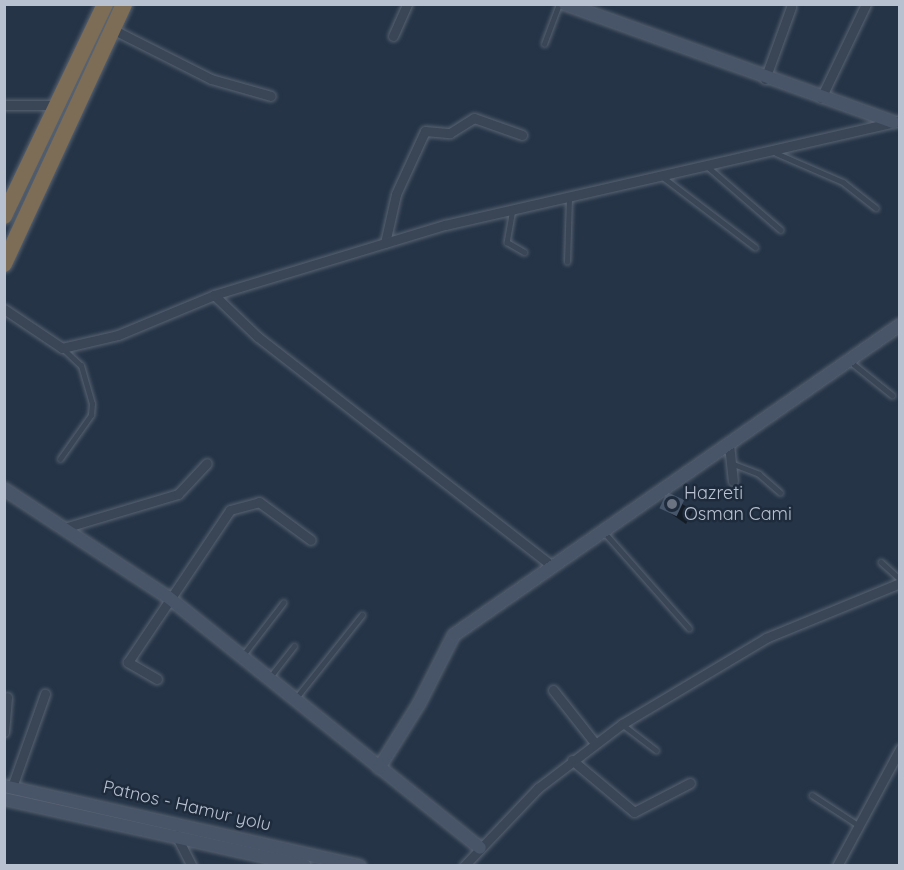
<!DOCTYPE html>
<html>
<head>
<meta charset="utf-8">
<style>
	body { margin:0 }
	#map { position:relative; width:904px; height:870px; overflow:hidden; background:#253447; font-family:Quicksand,sans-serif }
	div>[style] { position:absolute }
	.shadow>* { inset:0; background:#0007 }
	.building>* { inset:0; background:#47566b; transform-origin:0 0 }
	.roads { filter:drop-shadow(0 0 2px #596473) drop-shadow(0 0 2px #596473) }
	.lane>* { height:4.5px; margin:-2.25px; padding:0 2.25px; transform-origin:2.25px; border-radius:2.25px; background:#3a4656 }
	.street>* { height:9px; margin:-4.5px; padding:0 4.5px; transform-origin:4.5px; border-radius:4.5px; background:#3a4656 }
	.secondary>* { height:12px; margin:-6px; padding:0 6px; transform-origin:6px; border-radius:6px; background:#485569 }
	.highway>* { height:16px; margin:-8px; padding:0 8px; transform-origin:8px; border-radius:8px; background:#7d6d56 }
	.dots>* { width:16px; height:16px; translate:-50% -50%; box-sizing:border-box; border:3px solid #1e2b3c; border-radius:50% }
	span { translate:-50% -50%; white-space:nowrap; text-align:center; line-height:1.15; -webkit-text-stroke:5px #1e2b3c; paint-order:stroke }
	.poi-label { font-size:18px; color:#b8c1cf }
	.left { translate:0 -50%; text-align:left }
	.street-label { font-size:18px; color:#b8c1cf }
	.frame { position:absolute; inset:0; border:6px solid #b8c1cf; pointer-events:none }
</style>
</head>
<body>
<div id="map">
	<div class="shadow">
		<i style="clip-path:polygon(667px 494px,693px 511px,686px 524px,661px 507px)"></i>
	</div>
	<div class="building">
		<i style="left:667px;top:492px;width:19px;height:18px;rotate:25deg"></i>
	</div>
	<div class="roads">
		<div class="lane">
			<i style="left:544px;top:44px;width:43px;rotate:-69.4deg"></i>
			<i style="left:776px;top:153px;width:73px;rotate:23.4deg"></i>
			<i style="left:843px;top:182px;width:42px;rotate:38.2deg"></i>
			<i style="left:708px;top:167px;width:96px;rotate:40.8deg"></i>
			<i style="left:663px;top:177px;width:116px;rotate:37.3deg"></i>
			<i style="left:513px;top:209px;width:34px;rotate:100deg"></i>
			<i style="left:507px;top:242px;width:20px;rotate:30deg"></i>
			<i style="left:567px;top:262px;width:64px;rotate:-88.2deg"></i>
			<i style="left:851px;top:362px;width:53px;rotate:38.8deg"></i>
			<i style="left:60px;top:459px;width:54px;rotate:-54.8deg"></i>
			<i style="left:91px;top:415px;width:11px;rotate:-85deg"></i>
			<i style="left:92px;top:404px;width:40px;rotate:-106deg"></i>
			<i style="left:81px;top:366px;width:26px;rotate:-137deg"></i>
			<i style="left:731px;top:463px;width:30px;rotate:21deg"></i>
			<i style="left:759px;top:474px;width:28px;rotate:41deg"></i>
			<i style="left:605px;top:533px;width:127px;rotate:48.5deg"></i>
			<i style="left:881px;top:562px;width:25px;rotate:42deg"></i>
			<i style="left:243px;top:655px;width:66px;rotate:-52.4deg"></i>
			<i style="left:270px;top:677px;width:39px;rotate:-52deg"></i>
			<i style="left:296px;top:698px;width:106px;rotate:-51.5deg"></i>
			<i style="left:622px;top:724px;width:43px;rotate:37.4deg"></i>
			<i style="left:812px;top:795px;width:55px;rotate:33.1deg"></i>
		</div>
		<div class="street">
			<i style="left:112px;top:29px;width:111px;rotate:26.8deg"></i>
			<i style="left:211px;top:79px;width:62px;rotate:15.8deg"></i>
			<i style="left:393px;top:36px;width:35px;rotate:-66deg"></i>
			<i style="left:765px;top:79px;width:77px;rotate:-70.1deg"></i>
			<i style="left:821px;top:98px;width:104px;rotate:-64.4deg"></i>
			<i style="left:4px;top:105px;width:54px"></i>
			<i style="left:385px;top:243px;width:50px;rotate:-77.3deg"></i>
			<i style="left:396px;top:194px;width:69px;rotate:-65.3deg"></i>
			<i style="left:425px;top:131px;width:25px;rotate:5deg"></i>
			<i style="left:450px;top:133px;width:28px;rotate:-32deg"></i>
			<i style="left:474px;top:118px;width:51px;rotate:19.5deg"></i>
			<i style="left:214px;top:295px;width:61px;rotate:43.7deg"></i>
			<i style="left:258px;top:337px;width:373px;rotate:37.9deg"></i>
			<i style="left:4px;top:309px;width:70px;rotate:33.9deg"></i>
			<i style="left:62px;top:348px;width:57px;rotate:-13.1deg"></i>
			<i style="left:118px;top:335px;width:104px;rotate:-22.6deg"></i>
			<i style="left:214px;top:295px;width:241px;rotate:-16.9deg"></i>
			<i style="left:445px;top:225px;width:467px;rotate:-12.9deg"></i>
			<i style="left:729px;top:444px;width:37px;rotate:84deg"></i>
			<i style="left:64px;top:528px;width:119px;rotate:-16.6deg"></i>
			<i style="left:178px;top:494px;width:42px;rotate:-46.9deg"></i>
			<i style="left:157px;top:679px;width:34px;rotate:-150deg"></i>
			<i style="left:128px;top:662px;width:183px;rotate:-56.1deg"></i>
			<i style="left:230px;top:510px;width:30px;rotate:-15deg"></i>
			<i style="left:259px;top:502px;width:64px;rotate:36.2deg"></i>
			<i style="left:553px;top:690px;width:66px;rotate:51.7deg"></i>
			<i style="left:4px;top:732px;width:35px;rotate:-85deg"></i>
			<i style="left:572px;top:760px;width:81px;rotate:40deg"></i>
			<i style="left:634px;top:812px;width:63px;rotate:-27.4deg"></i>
			<i style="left:12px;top:787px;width:99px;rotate:-70.5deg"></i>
			<i style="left:176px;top:835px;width:35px;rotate:63deg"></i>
			<i style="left:464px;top:866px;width:108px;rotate:-46.5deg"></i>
			<i style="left:538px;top:788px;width:106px;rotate:-37.3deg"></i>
			<i style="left:622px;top:724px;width:168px;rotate:-30.8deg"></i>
			<i style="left:766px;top:638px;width:145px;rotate:-22.3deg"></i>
			<i style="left:837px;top:866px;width:133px;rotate:-61.7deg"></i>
		</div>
		<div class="secondary">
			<i style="left:565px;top:4px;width:349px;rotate:19.8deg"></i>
			<i style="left:4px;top:489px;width:196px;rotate:33.4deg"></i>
			<i style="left:168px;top:597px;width:400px;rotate:38.8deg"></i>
			<i style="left:379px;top:768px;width:75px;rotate:-58deg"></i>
			<i style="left:419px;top:704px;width:77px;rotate:-63.1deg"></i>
			<i style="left:454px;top:635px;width:543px;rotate:-34.8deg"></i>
			<i style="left:4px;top:786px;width:365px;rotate:12.7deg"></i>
			<i style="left:4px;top:799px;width:308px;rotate:12.5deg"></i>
		</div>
		<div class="highway">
			<i style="left:4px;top:216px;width:235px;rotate:-64.5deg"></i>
			<i style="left:4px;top:264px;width:286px;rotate:-65.2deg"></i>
		</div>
	</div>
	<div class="dots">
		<i style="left:672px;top:504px;background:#6b7280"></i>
	</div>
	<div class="poi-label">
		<span class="left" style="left:684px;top:504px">Hazreti<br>Osman Cami</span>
	</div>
	<div class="street-label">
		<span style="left:187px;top:806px;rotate:13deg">Patnos - Hamur yolu</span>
	</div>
	<div class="frame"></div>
</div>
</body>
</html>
